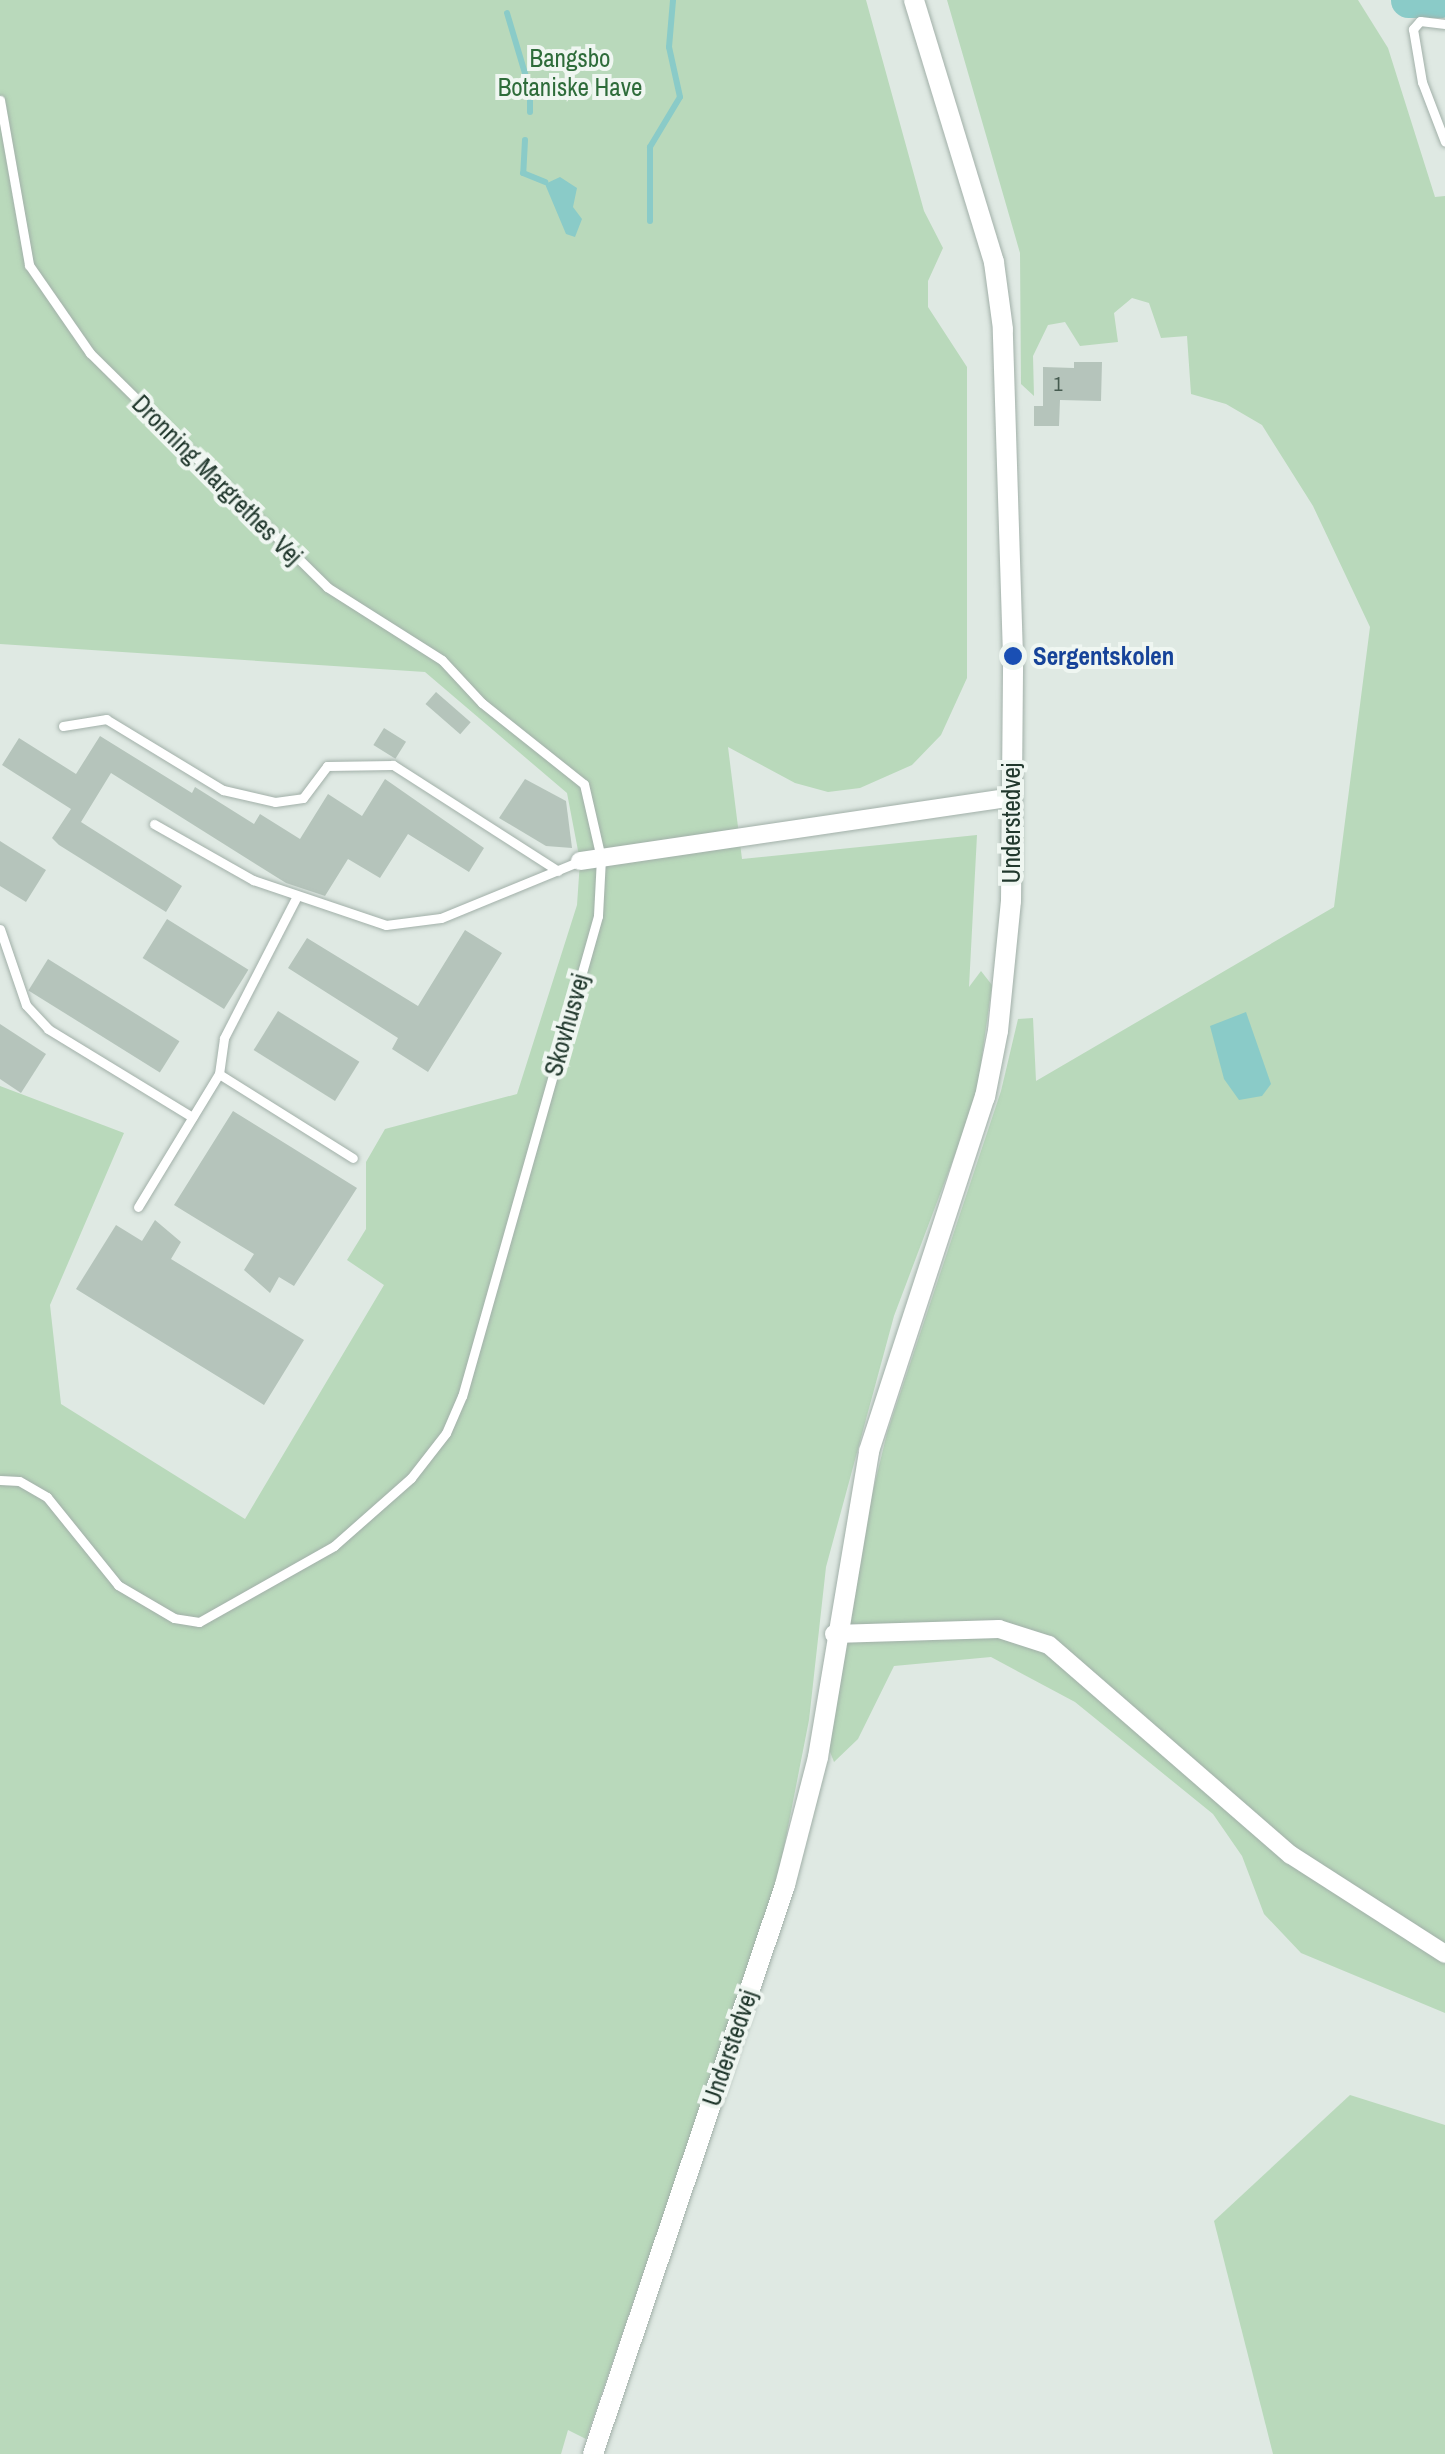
<!DOCTYPE html>
<html>
<head>
<meta charset="utf-8">
<style>
	body { margin:0 }
	#map { position:relative; width:1445px; height:2454px; overflow:hidden; background:#dfe9e3; font-family:"Archivo Narrow",sans-serif }
	div>[style] { position:absolute }
	.green>* { inset:0; background:#b9d9bb }
	.water>* { inset:0; background:#8acbc8 }
	.stream>* { height:6px; margin:-3px; padding:0 3px; transform-origin:3px; border-radius:3px; background:#8acbc8 }
	.river>* { height:35px; margin:-17.5px; padding:0 17.5px; transform-origin:17.5px; border-radius:17.5px; background:#8acbc8 }
	.building>* { inset:0; background:#b5c4bb; transform-origin:0 0 }
	.roads { filter:drop-shadow(0 0 2px #a2b0a9) drop-shadow(0 0 2px #a2b0a9) }
	.service>* { height:9px; margin:-4.5px; padding:0 4.5px; transform-origin:4.5px; border-radius:4.5px; background:#fff }
	.minor>* { height:18px; margin:-9px; padding:0 9px; transform-origin:9px; border-radius:9px; background:#fff }
	.tertiary>* { height:20px; margin:-10px; padding:0 10px; transform-origin:10px; border-radius:10px; background:#fff }
	.dots>* { width:28px; height:28px; translate:-50% -50%; box-sizing:border-box; border:5px solid #eff6f1; border-radius:50% }
	span { translate:-50% -50%; white-space:nowrap; text-align:center; line-height:1.15; -webkit-text-stroke:8px #eff6f1; paint-order:stroke }
	.number-label { font-size:20px; color:#465b50 }
	.number-label span { -webkit-text-stroke-width:0 }
	.park-label { font-size:25px; color:#2e6c3a }
	.street-label { font-size:25px; color:#21382d }
	.transit-label { font-size:25px; color:#164399; font-weight:700 }
	.left { translate:0 -50%; text-align:left }
</style>
</head>
<body>
<div id="map">
	<div class="green">
		<i style="clip-path:polygon(0 0,866px 0,924px 211px,943px 248px,928px 281px,928px 307px,967px 367px,967px 678px,941px 735px,912px 765px,860px 788px,828px 792px,795px 783px,728px 747px,742px 859px,977px 835px,969px 987px,981px 971px,992px 985px,976px 1099px,894px 1316px,826px 1567px,809px 1720px,776px 1888px,586px 2439px,568px 2430px,561px 2454px,0 2454px,0 1086px,124px 1133px,50px 1305px,61px 1404px,245px 1519px,384px 1285px,347px 1260px,366px 1229px,366px 1162px,385px 1129px,517px 1094px,577px 905px,580px 861px,567px 793px,425px 672px,0 644px)"></i>
		<i style="clip-path:polygon(947px 0,1358px 0,1388px 48px,1435px 197px,1445px 196px,1445px 2013px,1301px 1953px,1264px 1914px,1242px 1856px,1213px 1814px,1075px 1702px,991px 1657px,894px 1666px,858px 1739px,834px 1762px,827px 1744px,854px 1570px,887px 1433px,1001px 1091px,1018px 1019px,1033px 1018px,1036px 1081px,1334px 907px,1370px 627px,1313px 506px,1262px 425px,1226px 404px,1191px 394px,1187px 336px,1161px 338px,1149px 303px,1132px 298px,1114px 313px,1118px 342px,1080px 346px,1065px 322px,1048px 325px,1033px 356px,1034px 396px,1021px 384px,1020px 253px)"></i>
		<i style="clip-path:polygon(1350px 2095px,1445px 2125px,1445px 2454px,1273px 2454px,1214px 2221px)"></i>
	</div>
	<div class="water">
		<i style="clip-path:polygon(560px 177px,577px 188px,573px 207px,582px 219px,575px 237px,566px 234px,545px 184px)"></i>
		<i style="clip-path:polygon(1246px 1012px,1271px 1084px,1262px 1096px,1239px 1100px,1224px 1079px,1210px 1026px)"></i>
	</div>
	<div class="stream">
		<i style="left:507px;top:13px;width:80px;rotate:73.4deg"></i>
		<i style="left:530px;top:90px;width:22px;rotate:90deg"></i>
		<i style="left:525px;top:140px;width:33px;rotate:93deg"></i>
		<i style="left:523px;top:173px;width:24px;rotate:22deg"></i>
		<i style="left:650px;top:221px;width:74px;rotate:-90deg"></i>
		<i style="left:650px;top:147px;width:58px;rotate:-59deg"></i>
		<i style="left:680px;top:97px;width:51px;rotate:-102.4deg"></i>
		<i style="left:669px;top:47px;width:47px;rotate:-85.1deg"></i>
	</div>
	<div class="river">
		<i style="left:1408px;top:0;width:32px"></i>
	</div>
	<div class="building">
		<i style="clip-path:polygon(1074px 362px,1102px 362px,1101px 401px,1060px 400px,1059px 426px,1034px 426px,1034px 406px,1043px 406px,1043px 367px,1074px 368px)"></i>
		<i style="left:436px;top:692px;width:46px;height:16px;rotate:41deg"></i>
		<i style="left:384px;top:728px;width:26px;height:20px;rotate:32deg"></i>
		<i style="clip-path:polygon(100px 736px,192px 793px,195px 787px,254px 824px,260px 814px,300px 839px,328px 794px,362px 816px,385px 779px,484px 848px,469px 872px,408px 834px,380px 878px,348px 859px,325px 896px,286px 883px,111px 773px,81px 822px,182px 886px,166px 912px,59px 845px,52px 838px,71px 809px,2px 765px,19px 738px,76px 774px)"></i>
		<i style="clip-path:polygon(525px 779px,566px 801px,572px 848px,546px 846px,499px 818px)"></i>
		<i style="clip-path:polygon(0 841px,46px 870px,26px 902px,0 886px)"></i>
		<i style="left:167px;top:919px;width:96px;height:46px;rotate:32deg"></i>
		<i style="clip-path:polygon(465px 930px,502px 953px,428px 1072px,392px 1049px,398px 1038px,288px 968px,307px 938px,418px 1006px)"></i>
		<i style="left:48px;top:959px;width:155px;height:37px;rotate:32deg"></i>
		<i style="left:278px;top:1011px;width:96px;height:46px;rotate:32deg"></i>
		<i style="clip-path:polygon(0 1024px,46px 1054px,21px 1093px,0 1079px)"></i>
		<i style="clip-path:polygon(233px 1111px,357px 1188px,294px 1286px,279px 1277px,270px 1293px,244px 1270px,254px 1254px,174px 1205px)"></i>
		<i style="clip-path:polygon(155px 1220px,181px 1242px,171px 1259px,304px 1340px,264px 1405px,76px 1289px,116px 1225px,142px 1241px)"></i>
	</div>
	<div class="roads">
		<div class="service">
			<i style="left:1445px;top:24px;width:25px;rotate:-173deg"></i>
			<i style="left:1420px;top:21px;width:11px;rotate:131deg"></i>
			<i style="left:1413px;top:29px;width:54px;rotate:80.4deg"></i>
			<i style="left:1422px;top:82px;width:64px;rotate:69deg"></i>
			<i style="left:0;top:100px;width:168px;rotate:80deg"></i>
			<i style="left:29px;top:265px;width:107px;rotate:55.3deg"></i>
			<i style="left:90px;top:353px;width:333px;rotate:44.6deg"></i>
			<i style="left:327px;top:587px;width:136px;rotate:32.4deg"></i>
			<i style="left:442px;top:660px;width:59px;rotate:47.1deg"></i>
			<i style="left:482px;top:703px;width:130px;rotate:38.5deg"></i>
			<i style="left:584px;top:784px;width:76px;rotate:77.1deg"></i>
			<i style="left:601px;top:858px;width:58px;rotate:93deg"></i>
			<i style="left:598px;top:916px;width:499px;rotate:105.8deg"></i>
			<i style="left:462px;top:1396px;width:40px;rotate:113.4deg"></i>
			<i style="left:446px;top:1433px;width:57px;rotate:127.9deg"></i>
			<i style="left:411px;top:1478px;width:103px;rotate:138.6deg"></i>
			<i style="left:334px;top:1546px;width:155px;rotate:150.6deg"></i>
			<i style="left:199px;top:1622px;width:25px;rotate:-171deg"></i>
			<i style="left:174px;top:1618px;width:65px;rotate:-149.5deg"></i>
			<i style="left:118px;top:1585px;width:113px;rotate:-128.9deg"></i>
			<i style="left:47px;top:1497px;width:32px;rotate:-150deg"></i>
			<i style="left:19px;top:1481px;width:19px;rotate:-177deg"></i>
			<i style="left:63px;top:726px;width:44px;rotate:-9.2deg"></i>
			<i style="left:106px;top:719px;width:137px;rotate:31.3deg"></i>
			<i style="left:223px;top:790px;width:53px;rotate:13deg"></i>
			<i style="left:275px;top:802px;width:28px;rotate:-8deg"></i>
			<i style="left:303px;top:798px;width:40px;rotate:-53deg"></i>
			<i style="left:327px;top:766px;width:66px;rotate:-0.9deg"></i>
			<i style="left:393px;top:765px;width:196px;rotate:32.7deg"></i>
			<i style="left:154px;top:824px;width:114px;rotate:29.5deg"></i>
			<i style="left:253px;top:880px;width:140px;rotate:18.7deg"></i>
			<i style="left:386px;top:925px;width:55px;rotate:-7.3deg"></i>
			<i style="left:441px;top:918px;width:150px;rotate:-22.3deg"></i>
			<i style="left:0;top:929px;width:80px;rotate:71.1deg"></i>
			<i style="left:26px;top:1005px;width:33px;rotate:47deg"></i>
			<i style="left:48px;top:1029px;width:169px;rotate:31.4deg"></i>
			<i style="left:219px;top:1074px;width:158px;rotate:32.1deg"></i>
			<i style="left:138px;top:1207px;width:156px;rotate:-58.7deg"></i>
			<i style="left:219px;top:1074px;width:36px;rotate:-82deg"></i>
			<i style="left:224px;top:1038px;width:157px;rotate:-62.8deg"></i>
		</div>
		<div class="minor">
			<i style="left:580px;top:861px;width:436px;rotate:-8.4deg"></i>
			<i style="left:834px;top:1634px;width:165px;rotate:-1.7deg"></i>
			<i style="left:999px;top:1629px;width:52px;rotate:17.7deg"></i>
			<i style="left:1049px;top:1645px;width:320px;rotate:41deg"></i>
			<i style="left:1291px;top:1855px;width:183px;rotate:32.7deg"></i>
		</div>
		<div class="tertiary">
			<i style="left:593px;top:2454px;width:601px;rotate:-71.35deg"></i>
			<i style="left:785px;top:1885px;width:132px;rotate:-75.5deg"></i>
			<i style="left:818px;top:1757px;width:310px;rotate:-80.5deg"></i>
			<i style="left:869px;top:1451px;width:373px;rotate:-71.9deg"></i>
			<i style="left:985px;top:1097px;width:67px;rotate:-78.9deg"></i>
			<i style="left:998px;top:1031px;width:131px;rotate:-84.3deg"></i>
			<i style="left:1011px;top:901px;width:245px;rotate:-89.5deg"></i>
			<i style="left:1013px;top:656px;width:327px;rotate:-91.8deg"></i>
			<i style="left:1003px;top:329px;width:68px;rotate:-97.7deg"></i>
			<i style="left:994px;top:262px;width:274px;rotate:-107deg"></i>
		</div>
	</div>
	<div class="dots">
		<i style="left:1013px;top:656px;background:#1a4fb4"></i>
	</div>
	<div class="number-label">
		<span style="left:1058px;top:383px">1</span>
	</div>
	<div class="park-label">
		<span style="left:570px;top:73px">Bangsbo<br>Botaniske Have</span>
	</div>
	<div class="street-label">
		<span style="left:217px;top:480px;rotate:45deg">Dronning Margrethes Vej</span>
		<span style="left:1011px;top:823px;rotate:-90deg">Understedvej</span>
		<span style="left:567px;top:1025px;rotate:-74deg">Skovhusvej</span>
		<span style="left:730px;top:2048px;rotate:-71deg">Understedvej</span>
	</div>
	<div class="transit-label">
		<span class="left" style="left:1033px;top:656px">Sergentskolen</span>
	</div>
</div>
</body>
</html>
